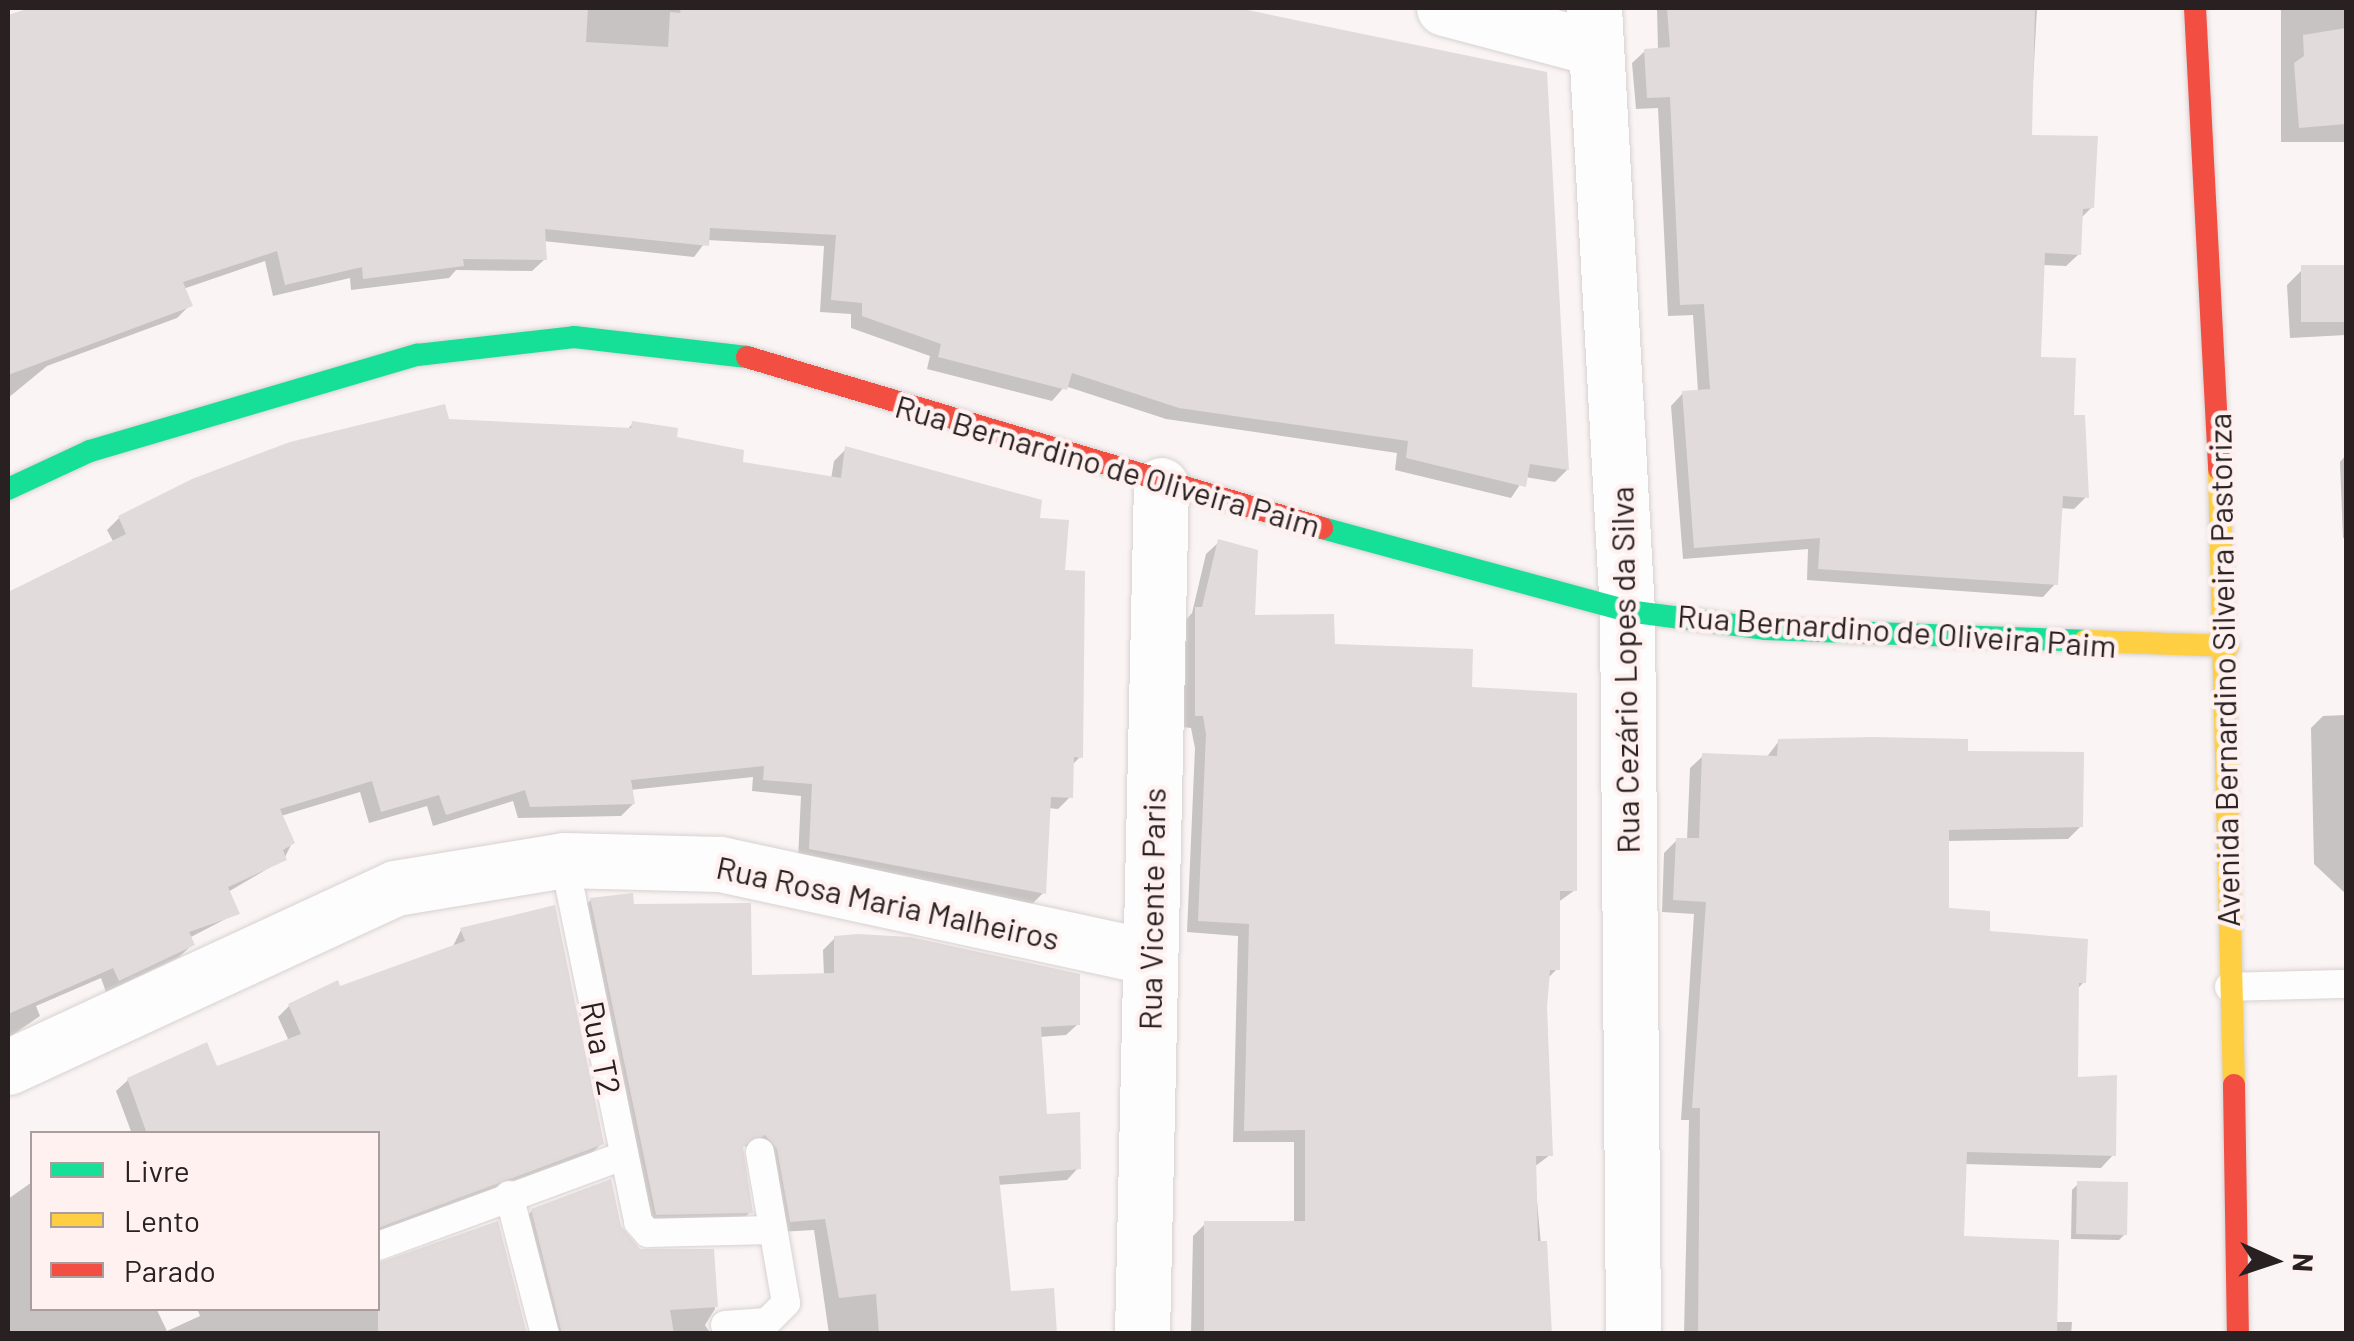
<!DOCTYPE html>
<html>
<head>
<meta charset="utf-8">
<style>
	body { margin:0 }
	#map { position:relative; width:2354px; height:1341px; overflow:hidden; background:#faf4f4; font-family:Barlow,sans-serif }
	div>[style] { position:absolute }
	.shadow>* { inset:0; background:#0003; transform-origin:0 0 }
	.building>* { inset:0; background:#e2dbdb; transform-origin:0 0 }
	.roads { filter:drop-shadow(0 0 2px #d8d1d1) drop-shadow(0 0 2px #d8d1d1) }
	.lane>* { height:28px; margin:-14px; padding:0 14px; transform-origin:14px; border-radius:14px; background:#fefdfd }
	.street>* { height:55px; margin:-27.5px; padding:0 27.5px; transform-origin:27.5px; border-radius:27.5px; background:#fefdfd }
	.fast>* { height:22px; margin:-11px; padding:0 11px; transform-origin:11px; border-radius:11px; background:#16e098 }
	.slow>* { height:22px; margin:-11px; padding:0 11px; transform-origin:11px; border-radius:11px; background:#ffcf43 }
	.jam>* { height:22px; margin:-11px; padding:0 11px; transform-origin:11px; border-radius:11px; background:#f24e42 }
	span { translate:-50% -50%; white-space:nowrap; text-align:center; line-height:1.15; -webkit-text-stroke:9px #fef1f0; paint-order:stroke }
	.street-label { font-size:32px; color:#292121 }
	.frame { position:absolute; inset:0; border:10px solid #292121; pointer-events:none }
	.legend { position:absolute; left:30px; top:1131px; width:350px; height:180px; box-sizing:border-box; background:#fef1f0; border:2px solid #a99e9d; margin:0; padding:12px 18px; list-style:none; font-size:30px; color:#292121 }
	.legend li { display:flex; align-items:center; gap:20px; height:50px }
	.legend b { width:50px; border:2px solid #a99e9d }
	.north { position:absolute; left:2224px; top:1211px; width:100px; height:100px; -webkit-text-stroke:8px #fef1f0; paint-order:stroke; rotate:93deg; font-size:28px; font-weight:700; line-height:40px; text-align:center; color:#292121 }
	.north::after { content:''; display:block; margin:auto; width:35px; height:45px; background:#292121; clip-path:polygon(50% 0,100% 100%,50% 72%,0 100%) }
</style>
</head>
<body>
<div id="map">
	<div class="shadow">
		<i style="clip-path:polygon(38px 8px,1231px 8px,1544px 74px,1567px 470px,1555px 482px,1525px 477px,1511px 498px,1395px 470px,1397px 453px,1166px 419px,1065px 386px,1052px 401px,927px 369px,930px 356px,851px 328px,851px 314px,820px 312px,824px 246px,707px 240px,694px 257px,543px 241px,545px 259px,532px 271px,456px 270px,449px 278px,351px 290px,350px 278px,273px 296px,265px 261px,183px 289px,190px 305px,177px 318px,47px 366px,8px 398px,8px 18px)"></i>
		<i style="clip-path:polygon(1657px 8px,2037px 8px,2030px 137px,2092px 207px,2080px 219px,2079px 254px,2066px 266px,2042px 265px,2038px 359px,2071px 417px,2086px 497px,2074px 509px,2060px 508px,2055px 584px,2043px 597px,1807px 580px,1808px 549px,1683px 559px,1671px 406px,1683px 393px,1698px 392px,1693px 315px,1668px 316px,1658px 108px,1636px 109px,1632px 63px,1645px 51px,1658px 50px)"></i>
		<i style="left:2281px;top:8px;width:65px;height:134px"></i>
		<i style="clip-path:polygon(2346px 267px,2346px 335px,2290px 338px,2287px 285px,2302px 270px)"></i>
		<i style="clip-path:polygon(447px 421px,627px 430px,633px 423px,740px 464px,831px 479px,834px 461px,846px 449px,1038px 521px,1062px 572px,1080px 757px,1071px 766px,1070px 797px,1058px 809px,1048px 808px,1043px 893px,1031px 905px,798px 860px,801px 796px,752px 791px,753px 777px,630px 790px,633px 804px,621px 816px,518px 818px,513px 801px,433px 826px,427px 806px,369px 823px,360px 792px,281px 816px,292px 843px,284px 859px,228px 892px,237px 913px,189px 938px,192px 945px,179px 957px,106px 992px,101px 978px,36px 1006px,40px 1016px,8px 1038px,8px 596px,114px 543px,107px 530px,119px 518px)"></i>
		<i style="clip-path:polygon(2346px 455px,2346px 538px,2343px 538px,2340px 462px)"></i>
		<i style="clip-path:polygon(1219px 542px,1252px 617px,1470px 690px,1575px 890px,1557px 903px,1557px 969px,1547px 979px,1545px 1007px,1550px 1155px,1534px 1167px,1549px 1334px,1191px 1334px,1193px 1236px,1205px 1224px,1294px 1224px,1294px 1142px,1233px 1142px,1238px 936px,1187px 932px,1195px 748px,1191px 728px,1183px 727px,1184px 622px,1192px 613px,1206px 554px)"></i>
		<i style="clip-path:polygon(2346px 715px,2346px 894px,2314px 864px,2311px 728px,2323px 716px)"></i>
		<i style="clip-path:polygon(1779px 741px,1965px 753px,2081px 826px,2068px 839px,1947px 841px,1946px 911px,2084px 982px,2076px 990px,2075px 1080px,2113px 1155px,2101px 1168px,1964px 1164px,1962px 1238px,2055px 1322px,2072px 1322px,2071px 1334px,1684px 1334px,1689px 1120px,1681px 1120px,1694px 914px,1662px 912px,1664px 853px,1677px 840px,1687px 841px,1690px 768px,1703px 756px,1766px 758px)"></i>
		<i style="clip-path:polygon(591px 900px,632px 907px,750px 978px,824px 976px,823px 950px,835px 938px,1078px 1024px,1066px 1035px,1039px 1037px,1045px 1116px,1078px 1168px,1067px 1180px,997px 1185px,1008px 1293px,1054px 1334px,829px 1334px,814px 1230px,779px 1232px,762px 1151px,741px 1145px,750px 1212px,739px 1223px,643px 1224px,579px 911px)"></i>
		<i style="clip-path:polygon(461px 930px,602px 1143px,590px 1155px,378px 1233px,378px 1134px,132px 1134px,116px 1091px,128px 1080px,215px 1069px,289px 1041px,278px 1017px,289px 1006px,452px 948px)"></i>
		<i style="clip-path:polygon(32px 1182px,32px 1308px,156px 1308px,167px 1331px,200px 1316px,197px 1308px,378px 1308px,378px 1262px,524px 1334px,8px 1334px,8px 1199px)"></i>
		<i style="clip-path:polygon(2078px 1184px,2125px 1234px,2119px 1240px,2071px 1239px,2072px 1190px)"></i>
		<i style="clip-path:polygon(532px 1211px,619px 1228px,639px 1251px,712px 1251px,715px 1309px,705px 1325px,711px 1334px,549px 1334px,520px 1222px)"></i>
	</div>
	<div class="building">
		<i style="clip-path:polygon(30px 8px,588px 8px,586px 42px,668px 47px,670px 12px,680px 13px,681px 8px,1238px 8px,1547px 72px,1569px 470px,1530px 464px,1526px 487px,1406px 458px,1408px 441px,1179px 408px,1072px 373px,1067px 390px,938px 357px,941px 344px,862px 316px,862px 303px,831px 300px,836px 235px,710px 228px,709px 246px,545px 229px,547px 260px,463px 259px,464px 266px,363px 279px,362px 267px,285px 285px,277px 251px,183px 282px,193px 306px,8px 375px,8px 15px)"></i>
		<i style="clip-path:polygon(1667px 8px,2035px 8px,2032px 135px,2098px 136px,2094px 208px,2083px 209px,2081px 255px,2045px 253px,2041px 357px,2076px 358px,2074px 415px,2085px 415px,2089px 498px,2063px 496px,2058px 585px,1818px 569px,1820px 538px,1694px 548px,1682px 391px,1710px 389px,1704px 304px,1680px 305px,1670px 97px,1647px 98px,1644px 49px,1670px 47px)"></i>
		<i style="clip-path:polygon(2346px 28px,2346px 124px,2299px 128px,2294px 63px,2304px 56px,2303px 35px)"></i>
		<i style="left:2346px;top:265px;width:57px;height:45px;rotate:90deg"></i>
		<i style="clip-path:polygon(445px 404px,449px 419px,631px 428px,632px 421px,678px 428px,677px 437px,744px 450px,743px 462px,841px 478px,845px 446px,1042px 500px,1040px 518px,1069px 520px,1065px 570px,1085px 571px,1083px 758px,1074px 757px,1073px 798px,1051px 797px,1046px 894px,809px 849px,812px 784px,763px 780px,764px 766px,631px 780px,635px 804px,530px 807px,525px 790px,446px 815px,439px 795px,381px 812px,372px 781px,280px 809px,295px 843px,283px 850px,287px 860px,228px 887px,240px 914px,189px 932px,195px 945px,119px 981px,113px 968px,8px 1014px,8px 592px,126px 534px,118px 516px,192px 479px,290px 442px)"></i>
		<i style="clip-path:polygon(1218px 539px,1258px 550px,1255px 615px,1334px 614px,1335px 644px,1473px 649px,1472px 687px,1577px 693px,1577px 891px,1560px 891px,1560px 970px,1550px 970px,1547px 1007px,1553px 1156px,1536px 1156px,1538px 1241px,1547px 1241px,1552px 1334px,1204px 1334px,1204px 1221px,1305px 1221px,1305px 1130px,1244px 1131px,1249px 924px,1198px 921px,1206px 734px,1203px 716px,1195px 716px,1195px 607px,1202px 607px)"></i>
		<i style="clip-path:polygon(1873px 737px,1968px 739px,1968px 751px,2084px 752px,2083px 827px,1949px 830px,1949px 908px,1990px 911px,1990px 931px,2088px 939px,2086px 983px,2079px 983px,2078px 1077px,2117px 1075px,2116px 1156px,1967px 1152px,1964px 1236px,2059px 1240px,2057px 1334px,1698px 1334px,1700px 1108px,1692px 1108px,1706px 902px,1673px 900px,1676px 838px,1699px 838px,1702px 753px,1777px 756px,1778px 739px)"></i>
		<i style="clip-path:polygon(633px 893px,634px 904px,751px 903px,752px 975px,834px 973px,834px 936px,859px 934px,910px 937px,1080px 974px,1080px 1025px,1041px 1027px,1047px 1114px,1080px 1112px,1081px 1169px,999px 1176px,1011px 1291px,1054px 1288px,1057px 1334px,879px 1334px,876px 1294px,839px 1298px,825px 1219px,790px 1222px,777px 1149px,765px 1135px,743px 1147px,753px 1213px,656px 1215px,590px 898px)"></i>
		<i style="clip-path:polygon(555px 905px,604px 1144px,378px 1228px,378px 1134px,147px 1134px,127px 1078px,207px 1042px,217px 1066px,301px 1034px,288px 1004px,338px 980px,340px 986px,465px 941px,460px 928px)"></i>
		<i style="clip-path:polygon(611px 1179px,621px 1226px,640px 1249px,714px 1249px,718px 1307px,670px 1310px,674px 1334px,562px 1334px,531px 1209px)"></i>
		<i style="left:2077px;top:1181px;width:51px;height:53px;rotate:1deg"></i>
		<i style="clip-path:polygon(498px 1221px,527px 1334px,378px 1334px,378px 1263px)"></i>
	</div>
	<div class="roads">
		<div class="lane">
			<i style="left:564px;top:860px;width:369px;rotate:78.4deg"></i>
			<i style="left:638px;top:1222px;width:15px;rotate:48deg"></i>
			<i style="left:648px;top:1233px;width:121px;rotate:-1.4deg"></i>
			<i style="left:2229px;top:987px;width:117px;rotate:-1.5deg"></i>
			<i style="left:509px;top:1195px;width:144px;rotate:75.5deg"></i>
			<i style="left:378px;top:1246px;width:261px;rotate:-20.2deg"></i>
			<i style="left:725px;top:1325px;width:42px;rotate:-4.1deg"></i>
			<i style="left:767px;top:1322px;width:27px;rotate:-45deg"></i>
			<i style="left:786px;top:1303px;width:153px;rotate:-99.8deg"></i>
		</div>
		<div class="street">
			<i style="left:1444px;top:8px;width:156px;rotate:14.8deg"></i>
			<i style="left:1594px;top:8px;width:604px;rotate:86.87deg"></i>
			<i style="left:1627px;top:611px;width:723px;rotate:89.52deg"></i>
			<i style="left:8px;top:1067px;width:426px;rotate:-24.8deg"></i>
			<i style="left:395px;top:888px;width:171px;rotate:-9.4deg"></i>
			<i style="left:564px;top:860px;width:156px;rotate:1.5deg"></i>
			<i style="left:720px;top:864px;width:439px;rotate:12.2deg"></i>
			<i style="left:1142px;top:1334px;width:849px;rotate:-88.72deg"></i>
		</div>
		<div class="fast">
			<i style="left:8px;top:489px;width:90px;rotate:-24.9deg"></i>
			<i style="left:90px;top:451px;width:341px;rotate:-16.4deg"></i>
			<i style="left:417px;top:355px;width:158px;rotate:-6.5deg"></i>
			<i style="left:574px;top:337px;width:174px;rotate:6.6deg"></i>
			<i style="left:1322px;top:528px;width:316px;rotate:15.2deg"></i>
			<i style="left:1627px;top:611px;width:139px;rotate:7.4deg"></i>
			<i style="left:1765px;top:629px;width:320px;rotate:2.1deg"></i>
		</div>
		<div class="slow">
			<i style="left:2219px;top:469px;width:616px;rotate:88.61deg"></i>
			<i style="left:2085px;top:641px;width:143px;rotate:2deg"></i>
		</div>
		<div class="jam">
			<i style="left:2195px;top:8px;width:462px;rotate:87deg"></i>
			<i style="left:747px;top:357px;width:600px;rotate:16.56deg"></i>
			<i style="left:2234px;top:1085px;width:249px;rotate:89.1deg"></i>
		</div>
	</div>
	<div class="street-label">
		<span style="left:1108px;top:465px;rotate:16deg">Rua Bernardino de Oliveira Paim</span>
		<span style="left:1897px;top:630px;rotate:4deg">Rua Bernardino de Oliveira Paim</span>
		<span style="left:1624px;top:670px;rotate:-91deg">Rua Cezário Lopes da Silva</span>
		<span style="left:2223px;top:670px;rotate:-91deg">Avenida Bernardino Silveira Pastoriza</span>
		<span style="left:888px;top:902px;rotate:12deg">Rua Rosa Maria Malheiros</span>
		<span style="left:1151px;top:909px;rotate:-89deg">Rua Vicente Paris</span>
		<span style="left:602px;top:1048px;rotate:79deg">Rua T2</span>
	</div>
	<div class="frame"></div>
	<ul class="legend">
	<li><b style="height:12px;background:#16e098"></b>Livre</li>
	<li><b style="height:12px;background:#ffcf43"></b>Lento</li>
	<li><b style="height:12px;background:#f24e42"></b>Parado</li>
	</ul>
	<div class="north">N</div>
</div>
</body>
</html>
